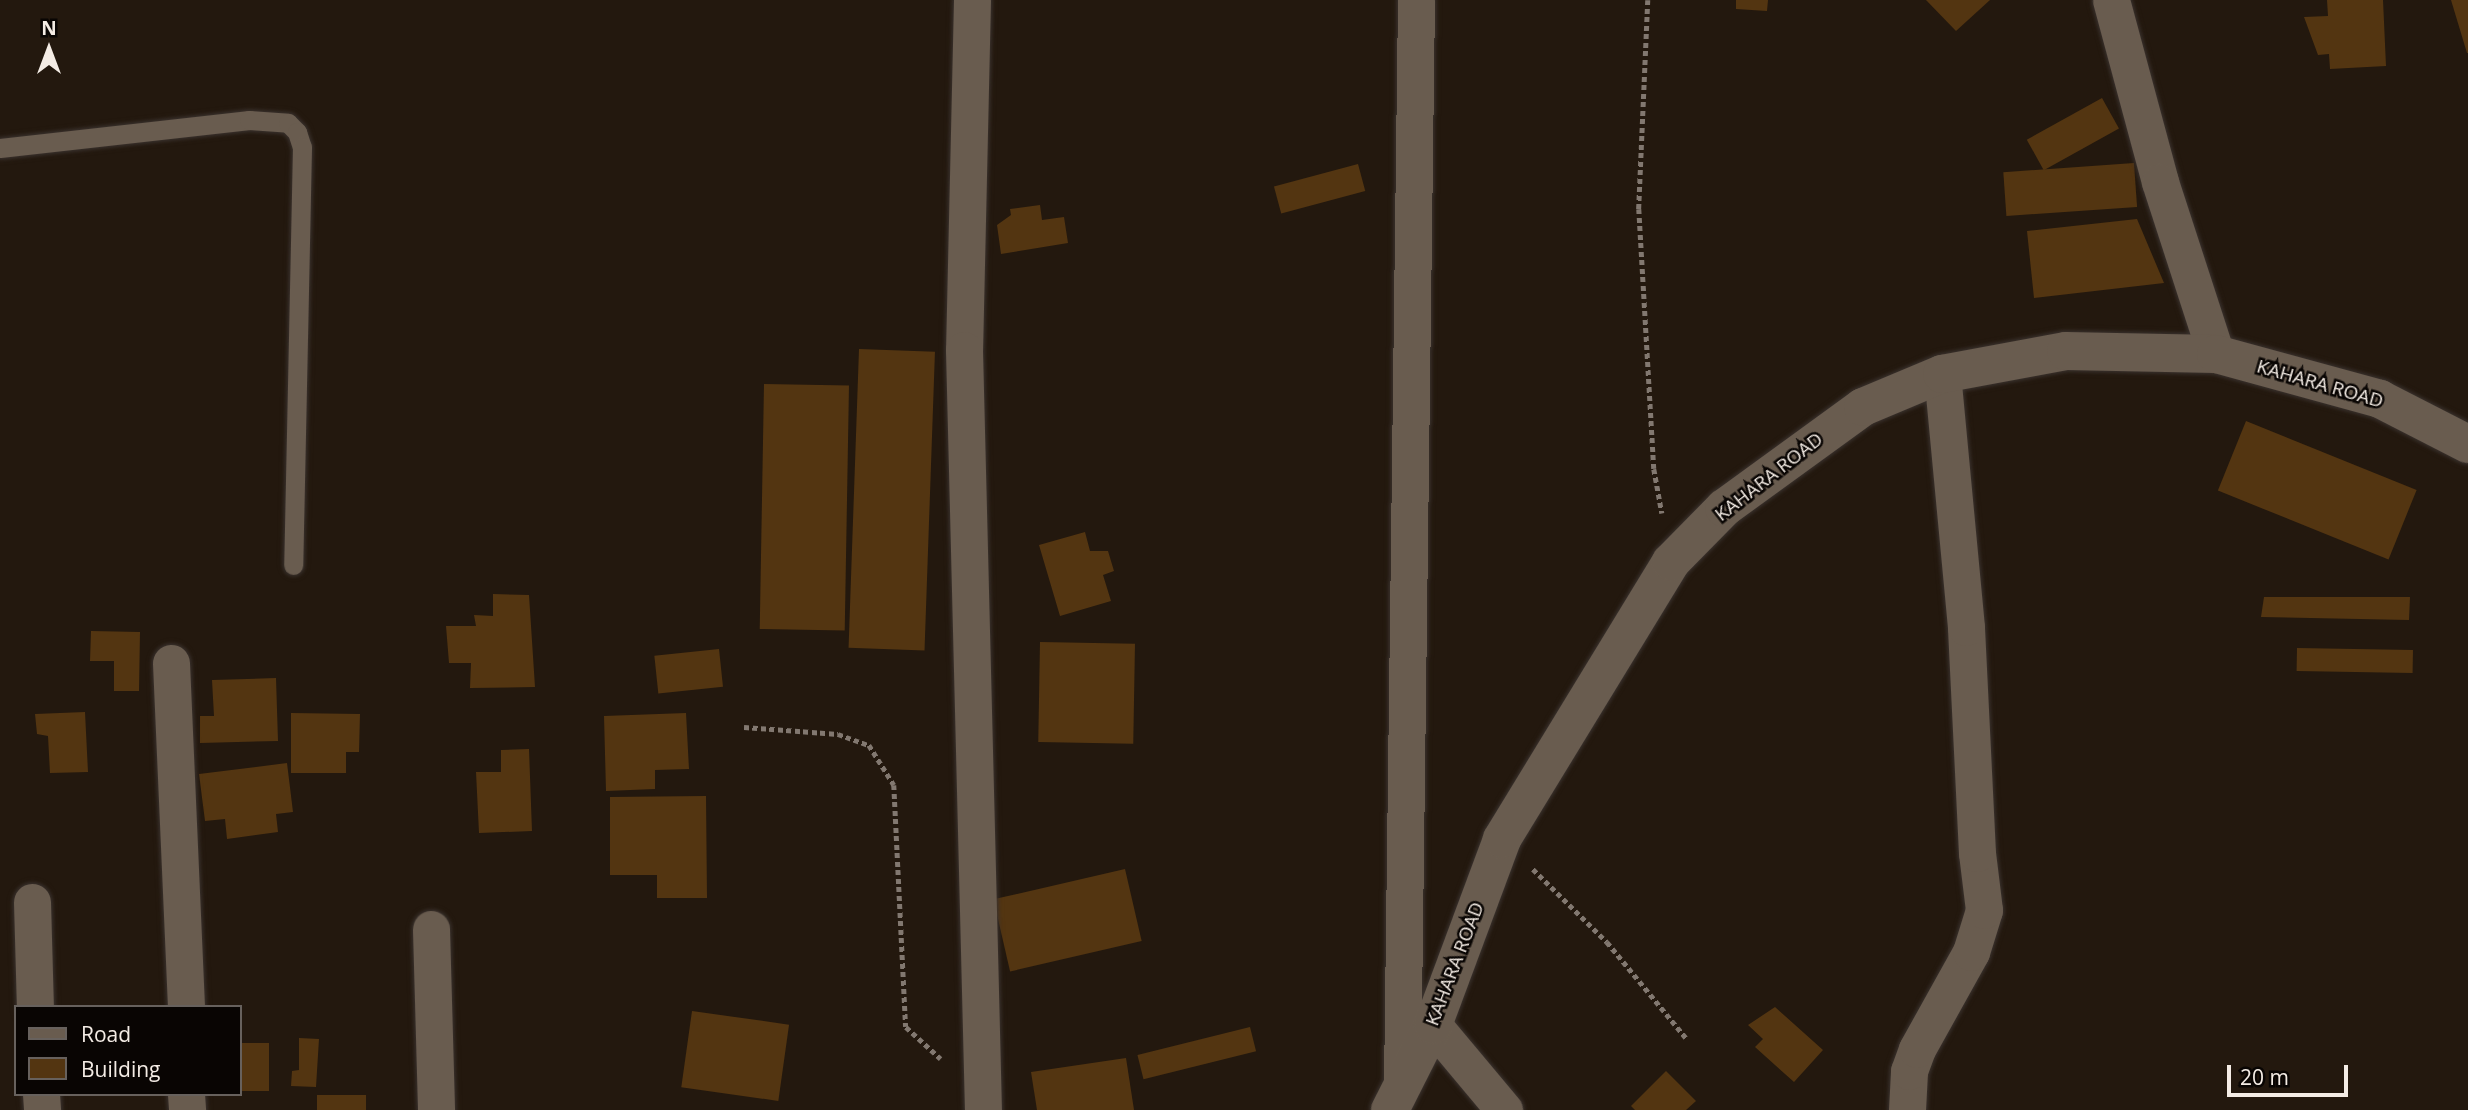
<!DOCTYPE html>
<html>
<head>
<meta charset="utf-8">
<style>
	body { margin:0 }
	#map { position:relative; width:2468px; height:1110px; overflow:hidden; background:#23180e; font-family:"Open Sans",sans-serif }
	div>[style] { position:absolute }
	.building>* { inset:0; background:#533511; transform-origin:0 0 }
	.path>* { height:4.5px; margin-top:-2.25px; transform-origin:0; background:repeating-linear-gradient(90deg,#827870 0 5px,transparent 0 8.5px) }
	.roads { filter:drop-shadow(0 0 2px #3a322e) drop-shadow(0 0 2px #3a322e) }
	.service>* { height:19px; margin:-9.5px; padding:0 9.5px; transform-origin:9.5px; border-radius:9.5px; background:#695c4f }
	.minor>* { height:37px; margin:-18.5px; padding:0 18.5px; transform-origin:18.5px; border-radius:18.5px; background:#695c4f }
	.tertiary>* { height:38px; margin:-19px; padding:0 19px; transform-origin:19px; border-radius:19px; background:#695c4f }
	span { translate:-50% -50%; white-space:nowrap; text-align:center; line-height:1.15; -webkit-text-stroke:5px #090503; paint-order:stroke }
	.street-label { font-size:19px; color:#f4ece5 }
	.legend { position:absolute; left:14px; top:1005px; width:228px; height:91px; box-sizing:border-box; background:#090503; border:2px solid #67615d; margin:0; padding:9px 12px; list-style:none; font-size:21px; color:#f4ece5 }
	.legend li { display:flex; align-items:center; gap:14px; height:35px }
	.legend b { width:35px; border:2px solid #67615d }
	.north { position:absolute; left:14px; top:14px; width:70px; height:70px; -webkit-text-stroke:5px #090503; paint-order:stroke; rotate:0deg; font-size:19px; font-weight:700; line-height:28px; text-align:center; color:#f4ece5 }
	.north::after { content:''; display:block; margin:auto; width:24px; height:32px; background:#f4ece5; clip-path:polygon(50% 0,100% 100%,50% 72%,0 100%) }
	.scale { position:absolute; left:2227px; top:1065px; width:121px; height:32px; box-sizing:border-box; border:4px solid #f4ece5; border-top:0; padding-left:9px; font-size:21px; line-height:24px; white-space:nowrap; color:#f4ece5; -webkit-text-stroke:5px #090503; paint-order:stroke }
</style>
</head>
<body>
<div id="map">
	<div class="building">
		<i style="clip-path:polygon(1736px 0,1768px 0,1767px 11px,1736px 9px)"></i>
		<i style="clip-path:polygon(1926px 0,1990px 0,1956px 31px)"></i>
		<i style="clip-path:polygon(2327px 0,2383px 0,2386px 66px,2330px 69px,2329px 54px,2318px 55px,2304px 17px,2328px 16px)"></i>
		<i style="clip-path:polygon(2451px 0,2468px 0,2468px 53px,2467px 53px)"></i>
		<i style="left:2102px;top:98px;width:35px;height:86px;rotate:61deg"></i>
		<i style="left:2134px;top:163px;width:44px;height:131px;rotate:86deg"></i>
		<i style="left:1358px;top:164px;width:28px;height:87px;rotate:75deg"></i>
		<i style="clip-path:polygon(1040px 205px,1042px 220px,1064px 217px,1068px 243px,1001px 254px,997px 225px,1011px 215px,1010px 209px)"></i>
		<i style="clip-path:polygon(2137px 219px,2164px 283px,2034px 298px,2027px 231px)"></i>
		<i style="left:859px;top:349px;width:76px;height:299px;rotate:2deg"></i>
		<i style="left:764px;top:384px;width:85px;height:245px;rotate:1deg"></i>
		<i style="left:2246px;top:421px;width:184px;height:75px;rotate:22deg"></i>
		<i style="clip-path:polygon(1085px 532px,1090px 551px,1108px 551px,1114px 571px,1103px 575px,1111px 601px,1060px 616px,1039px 545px)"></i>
		<i style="clip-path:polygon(493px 594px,529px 595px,535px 687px,470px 688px,471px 663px,449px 663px,446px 626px,476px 626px,474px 615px,493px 616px)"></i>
		<i style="clip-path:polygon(2264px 597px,2410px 597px,2409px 620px,2261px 617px)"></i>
		<i style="clip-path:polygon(91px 631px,140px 632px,139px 691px,114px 691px,114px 661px,90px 661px)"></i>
		<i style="left:1040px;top:642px;width:95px;height:100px;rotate:1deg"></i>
		<i style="left:2297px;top:648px;width:116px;height:23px;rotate:1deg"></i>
		<i style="left:719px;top:649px;width:38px;height:65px;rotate:84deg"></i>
		<i style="clip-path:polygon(276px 678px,278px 741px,200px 743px,200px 716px,214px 716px,212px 680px)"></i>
		<i style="clip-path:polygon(85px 712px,88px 772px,50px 773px,48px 736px,37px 734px,35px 714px)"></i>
		<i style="clip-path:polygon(291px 713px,360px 714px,359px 752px,346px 752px,346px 773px,291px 773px)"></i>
		<i style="clip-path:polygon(686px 713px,689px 769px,655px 770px,655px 789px,606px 791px,604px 716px)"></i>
		<i style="clip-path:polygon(529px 749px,532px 831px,479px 833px,476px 772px,501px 772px,501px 750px)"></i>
		<i style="clip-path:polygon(287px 763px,293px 812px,276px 814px,278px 832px,227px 839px,225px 819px,205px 821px,199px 774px)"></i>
		<i style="clip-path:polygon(706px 796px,707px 898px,657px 898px,657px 875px,610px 875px,610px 797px)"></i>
		<i style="left:1125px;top:869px;width:74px;height:135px;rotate:77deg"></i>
		<i style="clip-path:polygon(1775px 1007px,1823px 1050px,1794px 1082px,1755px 1047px,1763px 1039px,1748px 1025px)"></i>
		<i style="left:692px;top:1011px;width:98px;height:77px;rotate:8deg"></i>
		<i style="left:1250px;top:1027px;width:25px;height:116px;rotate:76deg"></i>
		<i style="clip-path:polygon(299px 1038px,319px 1039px,316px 1087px,291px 1086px,292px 1071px,299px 1070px)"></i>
		<i style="left:240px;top:1043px;width:29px;height:48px"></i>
		<i style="clip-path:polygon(1126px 1058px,1134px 1110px,1037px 1110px,1031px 1072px)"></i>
		<i style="clip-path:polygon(1666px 1071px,1696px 1101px,1686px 1110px,1635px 1110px,1631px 1106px)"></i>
		<i style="left:317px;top:1095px;width:49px;height:15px"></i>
	</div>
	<div class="path">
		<i style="left:1648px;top:0;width:209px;rotate:92.5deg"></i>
		<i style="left:1639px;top:209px;width:260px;rotate:86.7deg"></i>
		<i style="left:1654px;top:469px;width:45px;rotate:79.7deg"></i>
		<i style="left:744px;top:727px;width:94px;rotate:4.3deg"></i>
		<i style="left:838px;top:734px;width:33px;rotate:20deg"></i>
		<i style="left:869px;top:745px;width:47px;rotate:58deg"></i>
		<i style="left:894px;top:785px;width:242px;rotate:87.2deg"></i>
		<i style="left:906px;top:1027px;width:47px;rotate:42.4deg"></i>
		<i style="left:1533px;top:869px;width:104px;rotate:44.6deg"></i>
		<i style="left:1607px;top:942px;width:124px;rotate:50.5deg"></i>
	</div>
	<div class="roads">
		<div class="service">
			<i style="left:0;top:148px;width:251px;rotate:-6.4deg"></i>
			<i style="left:249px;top:120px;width:39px;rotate:4deg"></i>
			<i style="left:288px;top:123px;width:13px;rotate:45deg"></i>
			<i style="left:297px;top:132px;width:16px;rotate:72deg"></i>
			<i style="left:302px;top:147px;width:418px;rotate:91.2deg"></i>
		</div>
		<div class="minor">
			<i style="left:972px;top:0;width:350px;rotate:91.3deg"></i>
			<i style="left:964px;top:350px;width:760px;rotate:88.57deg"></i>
			<i style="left:2111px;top:0;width:188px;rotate:74.9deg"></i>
			<i style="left:2160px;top:182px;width:181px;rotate:72deg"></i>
			<i style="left:171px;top:663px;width:344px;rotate:87.5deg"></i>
			<i style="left:32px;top:902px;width:105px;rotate:88.4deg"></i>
			<i style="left:431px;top:929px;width:181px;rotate:88.4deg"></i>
			<i style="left:1433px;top:1025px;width:111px;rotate:50.1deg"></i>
			<i style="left:1402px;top:1084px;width:1084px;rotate:-89.26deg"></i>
			<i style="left:41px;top:1094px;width:16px;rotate:86deg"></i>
			<i style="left:186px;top:1094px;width:16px;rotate:86deg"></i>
			<i style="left:1907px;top:1110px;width:39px;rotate:-87deg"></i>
			<i style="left:1909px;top:1071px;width:23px;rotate:-70deg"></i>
			<i style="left:1917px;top:1049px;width:111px;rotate:-60.9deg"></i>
			<i style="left:1971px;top:952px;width:44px;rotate:-72.8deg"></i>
			<i style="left:1984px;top:910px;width:57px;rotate:-97deg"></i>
			<i style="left:1977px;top:853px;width:226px;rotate:-92.8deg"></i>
			<i style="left:1966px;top:627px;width:254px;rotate:-95.4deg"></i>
		</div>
		<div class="tertiary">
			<i style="left:1390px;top:1110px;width:95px;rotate:-63.2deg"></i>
			<i style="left:1433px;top:1025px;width:198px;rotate:-69.6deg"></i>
			<i style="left:1502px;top:839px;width:324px;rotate:-58.6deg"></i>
			<i style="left:1671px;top:562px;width:76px;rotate:-45.5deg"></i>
			<i style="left:1724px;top:508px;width:172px;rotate:-36deg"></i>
			<i style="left:1863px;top:407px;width:86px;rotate:-22.7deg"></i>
			<i style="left:1942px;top:374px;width:126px;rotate:-10.5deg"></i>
			<i style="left:2066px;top:351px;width:150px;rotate:1.1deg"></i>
			<i style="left:2216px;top:354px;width:170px;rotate:15.3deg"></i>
			<i style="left:2380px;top:399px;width:99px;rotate:27.1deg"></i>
		</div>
	</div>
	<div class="street-label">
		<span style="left:2320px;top:384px;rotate:16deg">KAHARA ROAD</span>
		<span style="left:1769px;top:477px;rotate:-38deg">KAHARA ROAD</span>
		<span style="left:1455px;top:964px;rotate:-69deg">KAHARA ROAD</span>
	</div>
	<ul class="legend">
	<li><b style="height:9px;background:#695c4f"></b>Road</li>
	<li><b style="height:19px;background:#533511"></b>Building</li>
	</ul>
	<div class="north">N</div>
	<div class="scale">20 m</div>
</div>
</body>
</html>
